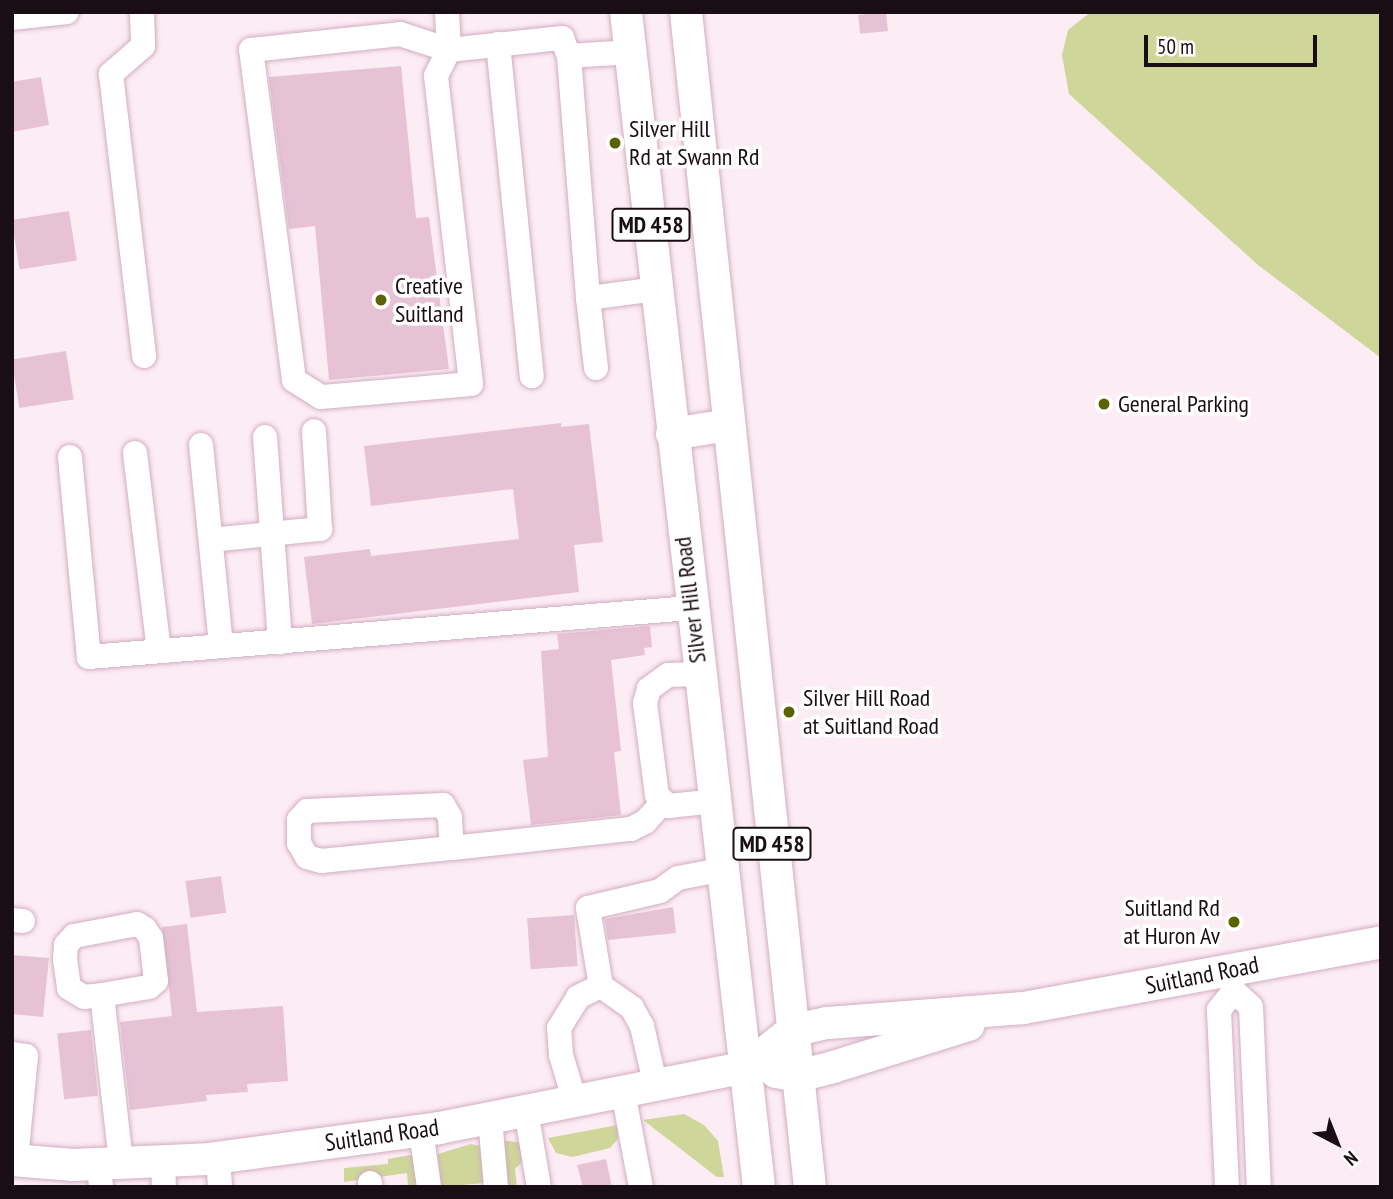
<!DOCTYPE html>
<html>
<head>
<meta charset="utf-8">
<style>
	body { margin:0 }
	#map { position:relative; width:1393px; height:1199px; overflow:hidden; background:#fcecf4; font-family:"PT Sans Narrow",sans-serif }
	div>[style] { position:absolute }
	.green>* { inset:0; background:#ced69a }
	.building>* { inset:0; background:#e7c2d5; transform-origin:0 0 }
	.roads { filter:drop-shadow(0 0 2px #d2adc0) drop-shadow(0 0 2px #d2adc0) }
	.minor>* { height:24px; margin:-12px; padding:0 12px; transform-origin:12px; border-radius:12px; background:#fff }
	.major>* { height:32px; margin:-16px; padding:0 16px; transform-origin:16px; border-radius:16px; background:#fff }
	.dots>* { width:19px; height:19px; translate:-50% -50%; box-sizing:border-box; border:4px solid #fff; border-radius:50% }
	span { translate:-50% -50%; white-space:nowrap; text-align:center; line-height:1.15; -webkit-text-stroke:7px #fff; paint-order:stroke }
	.shield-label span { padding:2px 5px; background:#fff; border:2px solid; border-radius:5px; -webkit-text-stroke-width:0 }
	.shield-label { font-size:23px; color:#1a0e15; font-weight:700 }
	.poi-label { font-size:24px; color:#1a0e15 }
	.left { translate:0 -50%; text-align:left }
	.right { translate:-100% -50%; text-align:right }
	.street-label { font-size:24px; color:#1a0e15 }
	.frame { position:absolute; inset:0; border:14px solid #1a0e15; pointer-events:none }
	.north { position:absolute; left:1302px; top:1108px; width:70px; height:70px; -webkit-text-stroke:5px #fff; paint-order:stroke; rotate:138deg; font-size:19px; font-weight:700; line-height:28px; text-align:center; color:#1a0e15 }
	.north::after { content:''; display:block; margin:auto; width:24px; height:32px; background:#1a0e15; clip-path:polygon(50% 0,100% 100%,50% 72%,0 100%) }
	.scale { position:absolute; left:1144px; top:35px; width:173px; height:32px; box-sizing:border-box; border:4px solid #1a0e15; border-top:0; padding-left:9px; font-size:21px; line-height:24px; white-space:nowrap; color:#1a0e15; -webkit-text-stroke:5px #fff; paint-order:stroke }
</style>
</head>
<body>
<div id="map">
	<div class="green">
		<i style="clip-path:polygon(1091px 12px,1381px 12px,1381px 358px,1258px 265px,1069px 94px,1062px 55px,1068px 30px)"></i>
		<i style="clip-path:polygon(684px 1114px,704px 1125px,718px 1141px,724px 1177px,717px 1177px,643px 1120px)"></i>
		<i style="clip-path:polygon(618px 1125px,618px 1139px,610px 1148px,572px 1157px,556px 1153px,548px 1138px)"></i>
		<i style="clip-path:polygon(509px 1141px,522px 1143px,524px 1160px,515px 1169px,517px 1187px,504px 1187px,501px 1142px)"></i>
		<i style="clip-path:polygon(471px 1144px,480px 1146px,484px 1183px,441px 1187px,438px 1154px)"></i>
		<i style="clip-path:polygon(411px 1155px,417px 1157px,420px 1187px,408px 1187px,407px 1173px,344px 1182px,344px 1168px,388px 1164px,388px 1159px)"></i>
	</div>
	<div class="building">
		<i style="left:886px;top:12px;width:19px;height:28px;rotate:84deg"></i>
		<i style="clip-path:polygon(401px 66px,416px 218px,429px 217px,449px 369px,329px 380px,315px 226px,289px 229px,269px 77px)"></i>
		<i style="clip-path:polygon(41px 77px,49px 125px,12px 132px,12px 82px)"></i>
		<i style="left:69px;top:211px;width:50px;height:58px;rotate:81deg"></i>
		<i style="left:66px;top:351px;width:49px;height:55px;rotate:81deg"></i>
		<i style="clip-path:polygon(561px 423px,561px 427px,589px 424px,603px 542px,574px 545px,579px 592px,312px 624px,304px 557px,370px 549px,371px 556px,519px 539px,513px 489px,371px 506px,364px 446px)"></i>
		<i style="clip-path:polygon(650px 626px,652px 647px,644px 648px,645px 655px,611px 660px,621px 751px,614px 752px,621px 815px,531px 825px,523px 760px,548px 757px,541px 651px,559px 649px,557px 634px)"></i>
		<i style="left:221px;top:876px;width:37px;height:36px;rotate:82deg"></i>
		<i style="clip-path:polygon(673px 907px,676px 933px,608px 940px,605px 919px)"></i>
		<i style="left:574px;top:915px;width:51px;height:47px;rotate:86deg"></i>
		<i style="clip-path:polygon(187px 924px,197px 1012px,283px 1006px,288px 1081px,247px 1084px,248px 1092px,206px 1095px,207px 1101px,130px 1110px,120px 1022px,172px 1016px,162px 927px)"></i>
		<i style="clip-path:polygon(12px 955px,49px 958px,43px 1017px,12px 1014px)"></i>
		<i style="left:91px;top:1030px;width:66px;height:34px;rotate:84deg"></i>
		<i style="clip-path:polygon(606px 1159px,612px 1187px,583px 1187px,577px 1165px)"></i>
	</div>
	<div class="roads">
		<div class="minor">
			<i style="left:142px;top:12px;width:34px;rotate:88deg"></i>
			<i style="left:143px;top:46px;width:43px;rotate:138.8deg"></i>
			<i style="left:111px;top:74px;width:284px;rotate:83.3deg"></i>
			<i style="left:447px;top:12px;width:38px;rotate:87deg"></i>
			<i style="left:449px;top:50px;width:29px;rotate:117deg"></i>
			<i style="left:436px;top:76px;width:310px;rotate:83.5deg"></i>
			<i style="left:471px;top:384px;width:151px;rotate:175deg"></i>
			<i style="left:321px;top:397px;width:32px;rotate:-148deg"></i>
			<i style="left:294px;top:380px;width:333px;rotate:-97.4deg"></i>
			<i style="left:251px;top:50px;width:150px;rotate:-6.1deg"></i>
			<i style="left:400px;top:34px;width:52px;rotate:18.1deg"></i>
			<i style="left:449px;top:50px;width:114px;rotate:-6.1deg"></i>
			<i style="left:562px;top:38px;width:19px;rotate:69deg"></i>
			<i style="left:569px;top:56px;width:243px;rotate:85.5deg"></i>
			<i style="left:12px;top:18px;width:55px;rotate:-6.2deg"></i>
			<i style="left:498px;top:44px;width:334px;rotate:84.2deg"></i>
			<i style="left:569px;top:56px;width:62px;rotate:-3.7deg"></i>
			<i style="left:596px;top:368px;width:70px;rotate:-96.5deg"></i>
			<i style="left:588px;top:298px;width:70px;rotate:-7.4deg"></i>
			<i style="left:265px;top:437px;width:206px;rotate:85.8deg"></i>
			<i style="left:201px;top:445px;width:202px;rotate:84.3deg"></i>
			<i style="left:135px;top:453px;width:199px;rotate:83.1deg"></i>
			<i style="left:70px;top:457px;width:201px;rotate:84.6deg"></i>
			<i style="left:89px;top:657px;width:603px;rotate:-4.66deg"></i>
			<i style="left:211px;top:540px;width:110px;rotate:-5.8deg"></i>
			<i style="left:320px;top:529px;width:98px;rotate:-93.5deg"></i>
			<i style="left:699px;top:674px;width:31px;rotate:178deg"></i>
			<i style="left:668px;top:675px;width:24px;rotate:144deg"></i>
			<i style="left:649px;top:689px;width:15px;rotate:106deg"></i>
			<i style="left:645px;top:703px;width:93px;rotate:82.6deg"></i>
			<i style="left:657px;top:795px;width:16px;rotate:45deg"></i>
			<i style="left:668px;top:806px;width:48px;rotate:-5.9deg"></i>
			<i style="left:452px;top:848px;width:31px;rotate:-94deg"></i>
			<i style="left:450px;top:817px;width:14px;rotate:-120deg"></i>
			<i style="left:443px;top:805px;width:136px;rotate:177.5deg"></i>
			<i style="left:307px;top:811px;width:12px;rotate:132deg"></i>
			<i style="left:299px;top:820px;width:23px;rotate:90deg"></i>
			<i style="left:299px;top:843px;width:16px;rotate:60deg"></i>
			<i style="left:307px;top:857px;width:15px;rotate:16deg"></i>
			<i style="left:321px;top:861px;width:132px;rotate:-5.7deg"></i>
			<i style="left:452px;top:848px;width:180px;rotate:-6.1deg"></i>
			<i style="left:631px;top:829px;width:16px;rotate:-27deg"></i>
			<i style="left:645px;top:822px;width:25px;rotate:-48deg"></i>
			<i style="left:12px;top:920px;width:11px;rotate:5deg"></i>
			<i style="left:601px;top:986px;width:38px;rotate:35deg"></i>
			<i style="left:632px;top:1008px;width:21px;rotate:61deg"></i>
			<i style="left:642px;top:1026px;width:63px;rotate:77.1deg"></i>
			<i style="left:1234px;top:991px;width:23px;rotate:43deg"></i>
			<i style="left:1251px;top:1007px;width:180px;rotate:87.5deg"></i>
			<i style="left:102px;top:995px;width:48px;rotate:-9.7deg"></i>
			<i style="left:149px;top:987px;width:9px;rotate:-41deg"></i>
			<i style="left:156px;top:981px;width:43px;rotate:-96.6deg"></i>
			<i style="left:151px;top:938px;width:11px;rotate:-124deg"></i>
			<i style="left:145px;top:929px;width:9px;rotate:-148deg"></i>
			<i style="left:137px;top:924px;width:64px;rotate:169.2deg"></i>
			<i style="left:74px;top:936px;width:12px;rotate:132deg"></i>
			<i style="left:66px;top:945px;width:14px;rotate:94deg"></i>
			<i style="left:65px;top:959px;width:29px;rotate:82deg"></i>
			<i style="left:69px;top:988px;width:17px;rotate:31deg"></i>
			<i style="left:84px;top:997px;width:18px;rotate:-6deg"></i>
			<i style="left:102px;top:995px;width:169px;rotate:83.5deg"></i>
			<i style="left:12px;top:1054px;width:14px;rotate:8deg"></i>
			<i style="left:26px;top:1056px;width:104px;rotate:95.5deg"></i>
			<i style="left:623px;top:1092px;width:97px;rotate:79.3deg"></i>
			<i style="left:575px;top:1102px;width:49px;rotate:-106.6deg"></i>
			<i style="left:561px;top:1055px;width:27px;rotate:-94deg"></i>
			<i style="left:559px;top:1028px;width:36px;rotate:-58deg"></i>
			<i style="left:578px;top:997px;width:25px;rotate:-26deg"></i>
			<i style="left:601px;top:986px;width:79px;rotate:-99.5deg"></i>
			<i style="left:588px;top:908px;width:74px;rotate:-13.3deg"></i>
			<i style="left:660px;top:891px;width:22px;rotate:-36deg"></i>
			<i style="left:678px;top:878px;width:48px;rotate:-10.8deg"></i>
			<i style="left:526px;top:1111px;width:77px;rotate:80.3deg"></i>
			<i style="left:490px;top:1118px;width:69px;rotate:85deg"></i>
			<i style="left:421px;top:1131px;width:57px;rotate:81.9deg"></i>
			<i style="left:218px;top:1158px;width:29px;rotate:86deg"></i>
			<i style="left:163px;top:1161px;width:26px;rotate:88deg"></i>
			<i style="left:99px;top:1164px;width:23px;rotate:85deg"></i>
			<i style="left:370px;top:1183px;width:4px;rotate:90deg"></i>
			<i style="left:1227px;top:1187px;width:177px;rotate:-92.6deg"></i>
			<i style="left:1219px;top:1010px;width:24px;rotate:-52deg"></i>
		</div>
		<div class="major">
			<i style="left:626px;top:12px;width:1183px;rotate:83.54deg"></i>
			<i style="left:686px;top:12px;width:1182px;rotate:83.98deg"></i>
			<i style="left:672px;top:434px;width:57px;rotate:-9.1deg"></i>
			<i style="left:776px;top:1072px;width:22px;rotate:10deg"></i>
			<i style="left:798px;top:1076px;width:36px;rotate:-14deg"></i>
			<i style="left:833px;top:1067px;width:142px;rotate:-17.2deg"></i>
			<i style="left:12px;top:1160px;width:61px;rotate:4.7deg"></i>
			<i style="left:73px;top:1165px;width:135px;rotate:-2.5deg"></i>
			<i style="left:208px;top:1159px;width:233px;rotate:-7.6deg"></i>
			<i style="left:439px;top:1128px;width:314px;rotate:-11.2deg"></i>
			<i style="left:747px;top:1067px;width:58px;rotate:-38.7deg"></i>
			<i style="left:792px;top:1031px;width:37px;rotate:-13deg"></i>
			<i style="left:828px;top:1023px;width:196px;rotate:-4.4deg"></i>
			<i style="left:1023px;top:1008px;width:364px;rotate:-10.4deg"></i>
		</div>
	</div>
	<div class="dots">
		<i style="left:615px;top:143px;background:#5b6200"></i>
		<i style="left:381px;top:300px;background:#5b6200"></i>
		<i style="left:1104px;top:404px;background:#5b6200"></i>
		<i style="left:789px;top:712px;background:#5b6200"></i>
		<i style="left:1234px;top:922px;background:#5b6200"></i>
	</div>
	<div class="shield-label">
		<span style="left:651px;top:225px">MD 458</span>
		<span style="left:772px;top:844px">MD 458</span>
	</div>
	<div class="poi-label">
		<span class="left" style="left:629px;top:143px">Silver Hill<br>Rd at Swann Rd</span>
		<span class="left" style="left:395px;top:300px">Creative<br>Suitland</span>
		<span class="left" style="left:1118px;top:404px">General Parking</span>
		<span class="left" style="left:803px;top:712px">Silver Hill Road<br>at Suitland Road</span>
		<span class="right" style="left:1220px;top:922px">Suitland Rd<br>at Huron Av</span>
	</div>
	<div class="street-label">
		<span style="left:690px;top:600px;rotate:-97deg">Silver Hill Road</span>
		<span style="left:1202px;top:975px;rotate:-11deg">Suitland Road</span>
		<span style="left:382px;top:1135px;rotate:-8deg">Suitland Road</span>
	</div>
	<div class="frame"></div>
	<div class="north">N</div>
	<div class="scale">50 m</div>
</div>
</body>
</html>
